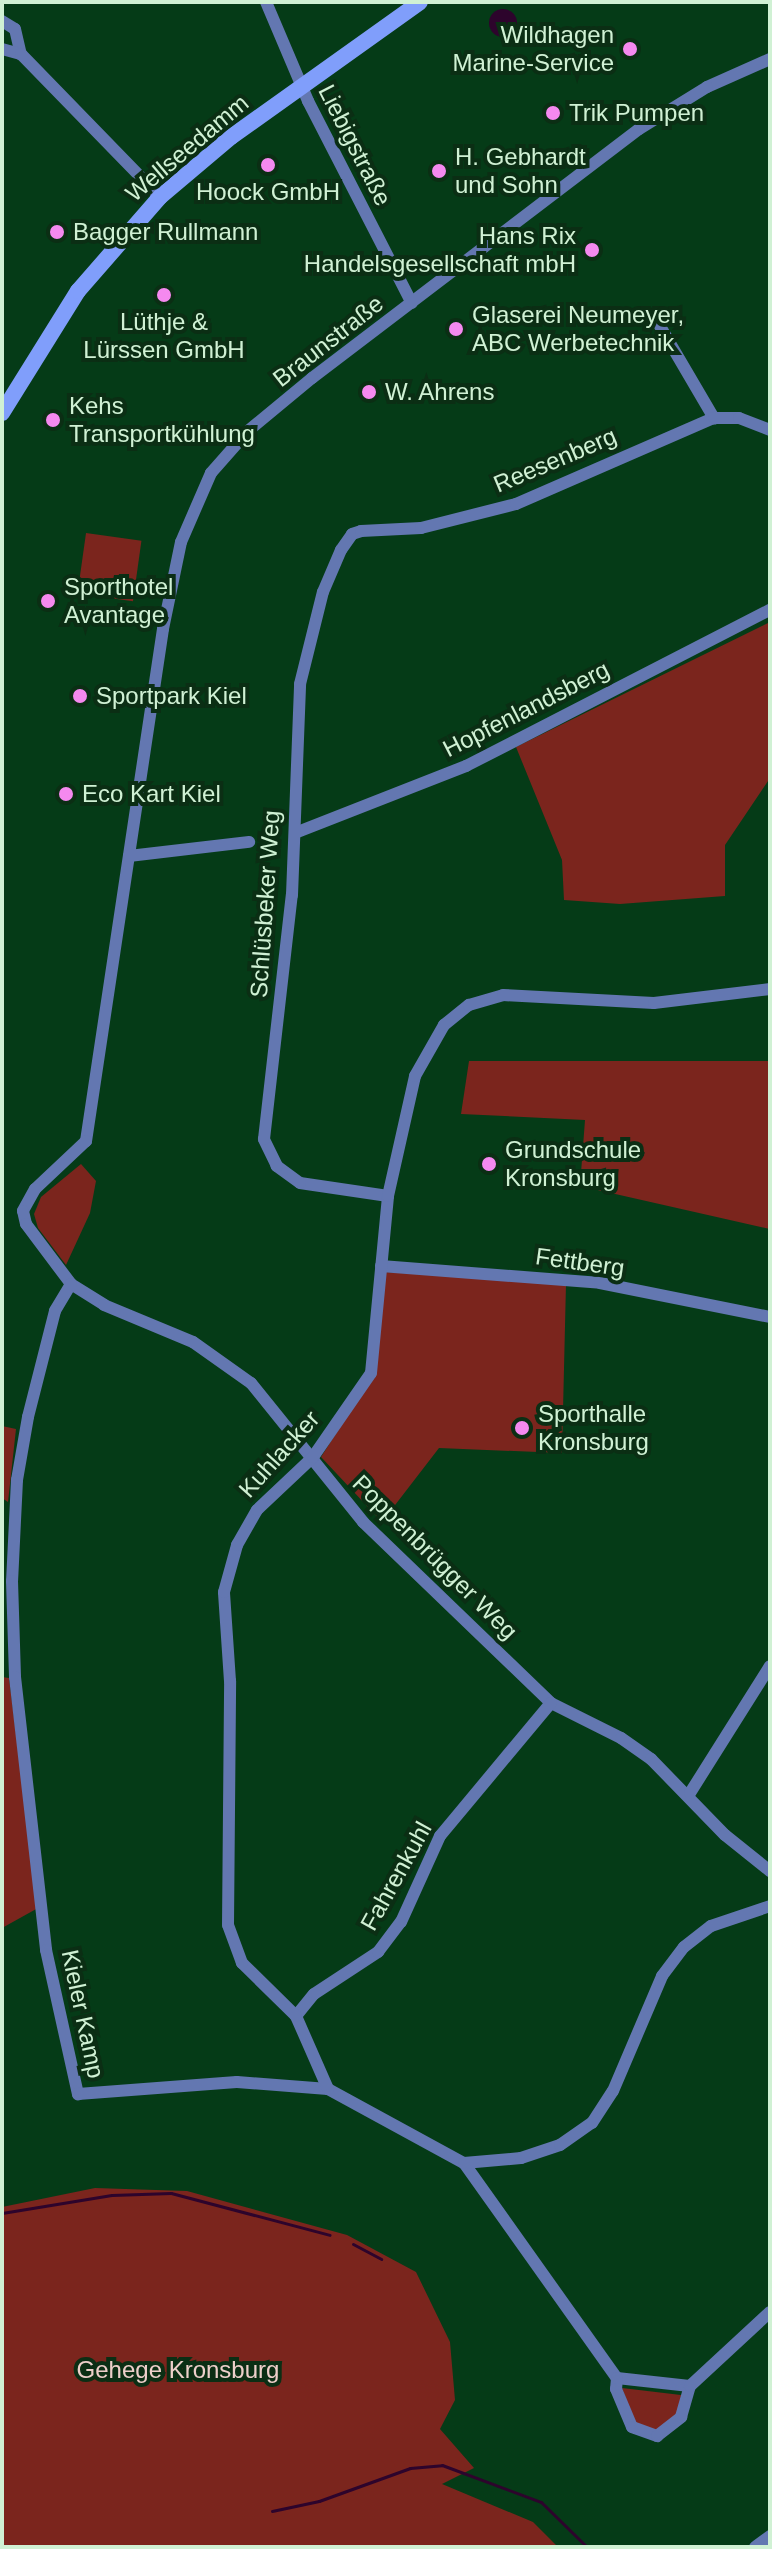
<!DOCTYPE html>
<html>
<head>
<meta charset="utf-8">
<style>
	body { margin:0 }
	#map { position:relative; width:772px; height:2549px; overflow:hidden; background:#053b17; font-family:Arial,sans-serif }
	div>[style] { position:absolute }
	.green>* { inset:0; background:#7b251d; transform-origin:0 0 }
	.water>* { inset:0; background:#2d042c }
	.round { border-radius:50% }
	.stream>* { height:3px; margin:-1.5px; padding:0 1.5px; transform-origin:1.5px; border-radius:1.5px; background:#2d042c }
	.minor>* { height:12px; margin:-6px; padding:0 6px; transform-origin:6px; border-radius:6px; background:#6377b1 }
	.secondary>* { height:16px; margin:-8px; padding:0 8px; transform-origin:8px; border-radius:8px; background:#809efb }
	.dots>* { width:22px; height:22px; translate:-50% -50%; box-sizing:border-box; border:4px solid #0b2e14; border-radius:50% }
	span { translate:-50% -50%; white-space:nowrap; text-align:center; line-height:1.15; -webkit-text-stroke:8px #0b2e14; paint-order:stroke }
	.poi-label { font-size:24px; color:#d0f1d4 }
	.right { translate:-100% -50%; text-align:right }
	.left { translate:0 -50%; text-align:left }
	.street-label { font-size:24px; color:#d0f1d4 }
	.park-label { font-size:24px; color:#edcfca }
	.frame { position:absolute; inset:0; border:4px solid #d0f1d4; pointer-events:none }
</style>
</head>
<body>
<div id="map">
	<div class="green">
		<i style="left:86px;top:533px;width:56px;height:61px;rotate:8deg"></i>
		<i style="clip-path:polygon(770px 622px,770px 778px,725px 845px,725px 896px,620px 904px,564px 900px,562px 860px,516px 747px)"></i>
		<i style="clip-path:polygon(469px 1061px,770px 1061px,770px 1229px,580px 1186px,585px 1120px,461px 1114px)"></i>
		<i style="clip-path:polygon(81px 1164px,96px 1181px,90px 1213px,66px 1265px,38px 1228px,34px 1214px,41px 1197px)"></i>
		<i style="clip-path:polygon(386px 1272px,566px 1284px,562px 1453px,439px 1448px,382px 1522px,321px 1457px,374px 1374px)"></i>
		<i style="clip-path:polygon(2px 1426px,16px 1429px,8px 1502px,2px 1498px)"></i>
		<i style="clip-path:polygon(2px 1677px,9px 1678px,38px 1908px,2px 1928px)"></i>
		<i style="clip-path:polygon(95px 2188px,187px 2191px,347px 2235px,416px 2272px,450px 2342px,455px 2400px,440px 2429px,474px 2468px,442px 2484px,533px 2522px,558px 2547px,2px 2547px,2px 2207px)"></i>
		<i style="clip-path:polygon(622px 2388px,681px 2395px,679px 2414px,655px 2431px,635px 2424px)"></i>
	</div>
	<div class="water">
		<i class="round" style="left:489px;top:9px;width:28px;height:28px"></i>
	</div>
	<div class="stream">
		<i style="left:2px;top:2213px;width:111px;rotate:-9.3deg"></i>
		<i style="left:112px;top:2195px;width:59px;rotate:-1.9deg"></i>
		<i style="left:171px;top:2193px;width:164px;rotate:14.8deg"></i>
		<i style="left:353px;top:2244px;width:32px;rotate:28deg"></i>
		<i style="left:272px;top:2511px;width:48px;rotate:-12deg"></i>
		<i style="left:319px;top:2501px;width:97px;rotate:-19.9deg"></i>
		<i style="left:410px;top:2468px;width:32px;rotate:-5deg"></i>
		<i style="left:442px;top:2465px;width:106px;rotate:20.5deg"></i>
		<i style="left:541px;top:2502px;width:64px;rotate:44.4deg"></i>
	</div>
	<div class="minor">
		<i style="left:266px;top:2px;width:108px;rotate:67deg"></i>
		<i style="left:308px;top:101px;width:227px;rotate:62.8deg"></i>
		<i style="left:2px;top:21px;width:15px;rotate:32deg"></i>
		<i style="left:15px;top:29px;width:26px;rotate:77deg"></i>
		<i style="left:2px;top:49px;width:20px;rotate:15deg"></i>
		<i style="left:21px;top:54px;width:199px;rotate:45.8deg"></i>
		<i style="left:770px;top:59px;width:69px;rotate:156deg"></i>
		<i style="left:707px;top:87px;width:80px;rotate:148.3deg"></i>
		<i style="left:639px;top:129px;width:411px;rotate:142.7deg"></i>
		<i style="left:312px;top:378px;width:83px;rotate:140.4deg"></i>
		<i style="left:248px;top:431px;width:56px;rotate:131.4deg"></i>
		<i style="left:211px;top:473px;width:75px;rotate:113.5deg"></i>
		<i style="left:181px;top:542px;width:89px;rotate:101.7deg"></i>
		<i style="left:163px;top:629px;width:518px;rotate:98.55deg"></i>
		<i style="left:86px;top:1141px;width:70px;rotate:136.7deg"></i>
		<i style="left:35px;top:1189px;width:25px;rotate:119deg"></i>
		<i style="left:23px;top:1211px;width:13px;rotate:77deg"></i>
		<i style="left:26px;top:1224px;width:75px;rotate:53.1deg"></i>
		<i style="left:71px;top:1284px;width:39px;rotate:32deg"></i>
		<i style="left:104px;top:1305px;width:96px;rotate:22.6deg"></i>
		<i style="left:193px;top:1342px;width:71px;rotate:35.3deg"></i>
		<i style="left:251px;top:1383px;width:179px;rotate:51.1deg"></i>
		<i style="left:363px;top:1522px;width:261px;rotate:43.9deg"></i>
		<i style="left:551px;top:1703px;width:78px;rotate:26.6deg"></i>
		<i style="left:621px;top:1738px;width:37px;rotate:35deg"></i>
		<i style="left:651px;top:1759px;width:106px;rotate:45.8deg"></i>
		<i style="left:725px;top:1835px;width:58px;rotate:38.7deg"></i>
		<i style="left:657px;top:321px;width:113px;rotate:59.6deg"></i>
		<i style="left:295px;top:833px;width:184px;rotate:-21.4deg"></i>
		<i style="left:466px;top:766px;width:342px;rotate:-27.2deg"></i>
		<i style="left:129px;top:856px;width:121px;rotate:-6.7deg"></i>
		<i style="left:388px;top:1196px;width:89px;rotate:-171.6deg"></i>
		<i style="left:300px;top:1183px;width:29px;rotate:-144deg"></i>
		<i style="left:277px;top:1166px;width:30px;rotate:-116deg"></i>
		<i style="left:264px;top:1139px;width:246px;rotate:-83.5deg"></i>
		<i style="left:292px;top:895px;width:211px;rotate:-87.8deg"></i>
		<i style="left:300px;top:684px;width:95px;rotate:-76deg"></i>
		<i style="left:323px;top:592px;width:46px;rotate:-66.8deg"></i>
		<i style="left:341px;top:550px;width:19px;rotate:-55deg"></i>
		<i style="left:352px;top:534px;width:9px;rotate:-18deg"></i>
		<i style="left:361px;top:531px;width:60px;rotate:-2.9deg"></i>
		<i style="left:421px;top:528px;width:98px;rotate:-14.2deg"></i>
		<i style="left:516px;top:504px;width:216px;rotate:-23.5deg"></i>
		<i style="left:714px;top:418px;width:25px"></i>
		<i style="left:739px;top:418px;width:33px;rotate:21deg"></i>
		<i style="left:381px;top:1266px;width:220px;rotate:4.4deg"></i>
		<i style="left:600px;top:1283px;width:173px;rotate:11.3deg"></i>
		<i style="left:71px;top:1284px;width:31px;rotate:121deg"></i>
		<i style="left:55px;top:1311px;width:109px;rotate:104.3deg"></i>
		<i style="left:28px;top:1417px;width:64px;rotate:99.9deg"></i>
		<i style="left:17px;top:1480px;width:101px;rotate:92.8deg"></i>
		<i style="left:12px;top:1581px;width:96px;rotate:88.2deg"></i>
		<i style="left:15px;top:1677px;width:275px;rotate:83.5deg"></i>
		<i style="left:46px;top:1950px;width:148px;rotate:77.5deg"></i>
		<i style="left:78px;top:2094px;width:159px;rotate:-4.3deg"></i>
		<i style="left:237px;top:2082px;width:91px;rotate:4.4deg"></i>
		<i style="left:328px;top:2089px;width:155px;rotate:28.6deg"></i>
		<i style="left:464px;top:2163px;width:264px;rotate:54.6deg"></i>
		<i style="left:617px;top:2378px;width:73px;rotate:6.3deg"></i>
		<i style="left:690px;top:1793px;width:150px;rotate:-57.8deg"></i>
		<i style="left:296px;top:2016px;width:28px;rotate:-51deg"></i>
		<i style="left:314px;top:1994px;width:77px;rotate:-33.3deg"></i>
		<i style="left:378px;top:1952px;width:38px;rotate:-53deg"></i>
		<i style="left:401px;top:1922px;width:94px;rotate:-65.6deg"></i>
		<i style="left:440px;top:1836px;width:173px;rotate:-50.2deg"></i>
		<i style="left:328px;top:2089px;width:80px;rotate:-113.7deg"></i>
		<i style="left:296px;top:2016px;width:76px;rotate:-135.5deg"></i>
		<i style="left:242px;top:1963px;width:40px;rotate:-110.2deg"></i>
		<i style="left:228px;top:1925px;width:244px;rotate:-89.5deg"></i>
		<i style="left:230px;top:1681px;width:89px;rotate:-93.9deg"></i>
		<i style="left:224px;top:1592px;width:49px;rotate:-74.5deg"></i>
		<i style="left:237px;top:1545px;width:40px;rotate:-60.3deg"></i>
		<i style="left:257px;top:1510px;width:77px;rotate:-43.4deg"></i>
		<i style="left:313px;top:1457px;width:102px;rotate:-55.4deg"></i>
		<i style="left:371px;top:1373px;width:178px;rotate:-84.5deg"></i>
		<i style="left:388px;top:1196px;width:123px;rotate:-77.3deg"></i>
		<i style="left:415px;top:1076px;width:59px;rotate:-60.4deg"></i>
		<i style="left:444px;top:1025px;width:32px;rotate:-39deg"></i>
		<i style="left:469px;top:1005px;width:35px;rotate:-16deg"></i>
		<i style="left:503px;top:995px;width:151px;rotate:3deg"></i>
		<i style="left:654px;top:1003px;width:117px;rotate:-6.9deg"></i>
		<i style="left:464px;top:2163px;width:57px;rotate:-5deg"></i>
		<i style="left:521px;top:2158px;width:41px;rotate:-18.4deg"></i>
		<i style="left:560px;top:2145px;width:39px;rotate:-35deg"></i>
		<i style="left:592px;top:2123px;width:38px;rotate:-57deg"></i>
		<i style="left:613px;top:2091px;width:125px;rotate:-66.9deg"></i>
		<i style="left:662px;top:1976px;width:36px;rotate:-53deg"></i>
		<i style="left:684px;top:1947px;width:34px;rotate:-38deg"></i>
		<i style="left:711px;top:1926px;width:62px;rotate:-18.7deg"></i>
		<i style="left:617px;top:2378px;width:11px;rotate:95deg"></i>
		<i style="left:616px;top:2389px;width:41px;rotate:67.2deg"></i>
		<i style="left:632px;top:2427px;width:27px;rotate:20deg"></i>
		<i style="left:657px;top:2436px;width:31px;rotate:-38deg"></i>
		<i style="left:681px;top:2417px;width:32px;rotate:-74deg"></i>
		<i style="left:690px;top:2386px;width:109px;rotate:-42.8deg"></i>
		<i style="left:755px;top:2547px;width:19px;rotate:-36deg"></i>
	</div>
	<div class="secondary">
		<i style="left:2px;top:413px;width:144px;rotate:-58.1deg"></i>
		<i style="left:78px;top:291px;width:125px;rotate:-48.9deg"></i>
		<i style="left:160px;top:197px;width:93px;rotate:-40.2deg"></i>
		<i style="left:231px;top:137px;width:232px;rotate:-35.5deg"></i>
	</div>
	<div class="dots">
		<i style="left:630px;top:49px;background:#f589ef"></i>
		<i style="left:553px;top:113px;background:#f589ef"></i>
		<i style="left:268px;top:165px;background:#f589ef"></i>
		<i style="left:439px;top:171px;background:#f589ef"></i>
		<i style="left:57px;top:232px;background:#f589ef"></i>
		<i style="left:592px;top:250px;background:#f589ef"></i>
		<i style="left:164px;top:295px;background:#f589ef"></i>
		<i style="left:456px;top:329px;background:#f589ef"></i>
		<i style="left:369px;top:392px;background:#f589ef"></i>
		<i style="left:53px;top:420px;background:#f589ef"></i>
		<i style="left:48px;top:601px;background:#f589ef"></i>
		<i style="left:80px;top:696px;background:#f589ef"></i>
		<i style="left:66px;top:794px;background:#f589ef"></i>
		<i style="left:489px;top:1164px;background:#f589ef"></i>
		<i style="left:522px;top:1428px;background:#f589ef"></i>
	</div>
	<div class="poi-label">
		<span class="right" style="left:614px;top:49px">Wildhagen<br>Marine-Service</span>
		<span class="left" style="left:569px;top:113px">Trik Pumpen</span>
		<span class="left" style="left:455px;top:171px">H. Gebhardt<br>und Sohn</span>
		<span style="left:268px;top:192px">Hoock GmbH</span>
		<span class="left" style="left:73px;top:232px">Bagger Rullmann</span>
		<span class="right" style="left:576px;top:250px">Hans Rix<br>Handelsgesellschaft mbH</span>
		<span class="left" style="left:472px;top:329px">Glaserei Neumeyer,<br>ABC Werbetechnik</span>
		<span style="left:164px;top:336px">Lüthje &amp;<br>Lürssen GmbH</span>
		<span class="left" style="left:385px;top:392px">W. Ahrens</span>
		<span class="left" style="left:69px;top:420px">Kehs<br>Transportkühlung</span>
		<span class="left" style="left:64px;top:601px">Sporthotel<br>Avantage</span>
		<span class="left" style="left:96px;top:696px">Sportpark Kiel</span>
		<span class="left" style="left:82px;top:794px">Eco Kart Kiel</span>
		<span class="left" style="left:505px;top:1164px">Grundschule<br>Kronsburg</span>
		<span class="left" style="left:538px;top:1428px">Sporthalle<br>Kronsburg</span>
	</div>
	<div class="street-label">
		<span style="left:355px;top:145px;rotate:63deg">Liebigstraße</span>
		<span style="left:187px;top:148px;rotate:-40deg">Wellseedamm</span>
		<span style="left:328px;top:341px;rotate:-38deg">Braunstraße</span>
		<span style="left:555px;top:460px;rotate:-23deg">Reesenberg</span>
		<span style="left:526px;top:709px;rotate:-27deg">Hopfenlandsberg</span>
		<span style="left:265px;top:904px;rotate:-86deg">Schlüsbeker Weg</span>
		<span style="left:580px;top:1262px;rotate:8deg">Fettberg</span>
		<span style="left:279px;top:1454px;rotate:-48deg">Kuhlacker</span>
		<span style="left:435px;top:1557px;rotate:45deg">Poppenbrügger Weg</span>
		<span style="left:396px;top:1876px;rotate:-61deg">Fahrenkuhl</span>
		<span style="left:83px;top:2014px;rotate:78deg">Kieler Kamp</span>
	</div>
	<div class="park-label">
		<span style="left:178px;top:2370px">Gehege Kronsburg</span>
	</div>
	<div class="frame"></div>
</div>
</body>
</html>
